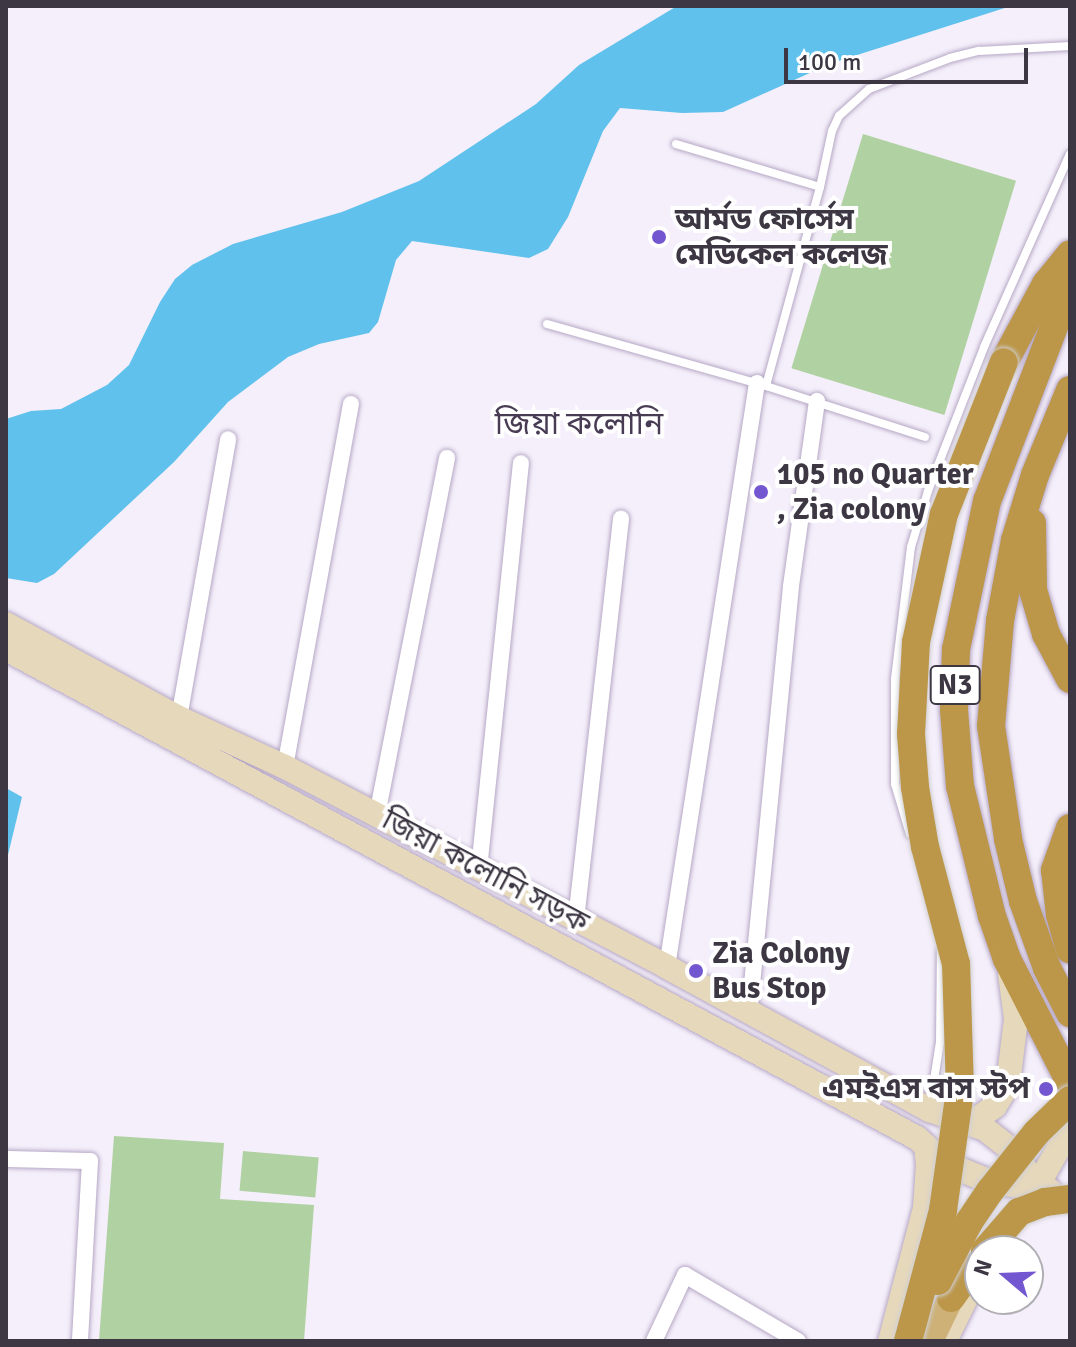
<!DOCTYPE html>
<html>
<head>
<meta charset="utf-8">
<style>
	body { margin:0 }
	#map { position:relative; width:1076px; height:1347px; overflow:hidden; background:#f5effb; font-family:Signika,"Noto Sans Bengali",sans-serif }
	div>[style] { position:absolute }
	.green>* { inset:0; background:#b0d1a2; transform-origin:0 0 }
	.water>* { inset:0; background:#60c1ec }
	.roads { filter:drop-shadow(0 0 2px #b6a8c5) drop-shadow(0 0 2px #b6a8c5) }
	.service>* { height:8px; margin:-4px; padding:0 4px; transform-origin:4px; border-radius:4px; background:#fff }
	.minor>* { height:16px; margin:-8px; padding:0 8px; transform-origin:8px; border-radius:8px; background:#fff }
	.secondary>* { height:24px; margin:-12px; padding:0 12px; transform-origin:12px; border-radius:12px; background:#e6d8bb }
	.primary>* { height:26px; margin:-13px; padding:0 13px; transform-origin:13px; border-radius:13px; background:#cdb177 }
	.trunk>* { height:28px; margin:-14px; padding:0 14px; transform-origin:14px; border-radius:14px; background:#bc974a }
	.bridges { filter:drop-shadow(0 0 2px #d0cfd2) drop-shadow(0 0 2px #d0cfd2) }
	.trunk-bridge>* { height:28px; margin:-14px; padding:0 14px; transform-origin:14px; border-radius:14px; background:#bc974a }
	.dots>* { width:22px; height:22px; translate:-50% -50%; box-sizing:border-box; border:4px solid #fff; border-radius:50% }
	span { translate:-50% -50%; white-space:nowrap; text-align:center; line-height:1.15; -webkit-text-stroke:8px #fff; paint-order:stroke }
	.shield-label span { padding:2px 6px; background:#fff; border:2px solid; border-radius:6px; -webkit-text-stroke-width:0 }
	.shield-label { font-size:28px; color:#3d3743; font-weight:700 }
	.poi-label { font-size:30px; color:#3d3743; font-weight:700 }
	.left { translate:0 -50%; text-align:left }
	.right { translate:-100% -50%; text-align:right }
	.street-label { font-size:30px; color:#3d3743 }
	.neighbourhood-label { font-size:32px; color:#483b54 }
	.frame { position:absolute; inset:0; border:8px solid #3d3743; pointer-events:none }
	.north { position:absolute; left:964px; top:1235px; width:80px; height:80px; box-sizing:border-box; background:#fff; border:2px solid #b1afb4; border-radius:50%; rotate:289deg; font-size:22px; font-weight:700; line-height:32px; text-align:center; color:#3d3743 }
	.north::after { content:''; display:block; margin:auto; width:28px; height:36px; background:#7357d1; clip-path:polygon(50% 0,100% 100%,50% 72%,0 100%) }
	.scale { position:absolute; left:784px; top:48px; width:244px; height:36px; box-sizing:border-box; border:4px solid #3d3743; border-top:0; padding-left:10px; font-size:24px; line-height:28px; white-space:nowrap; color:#3d3743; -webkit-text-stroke:6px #fff; paint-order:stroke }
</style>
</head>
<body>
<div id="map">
	<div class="green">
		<i style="left:863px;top:134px;width:160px;height:245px;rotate:17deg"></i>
		<i style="clip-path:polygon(114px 1136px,224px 1143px,220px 1199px,314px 1205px,304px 1341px,99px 1341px)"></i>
		<i style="left:243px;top:1151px;width:76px;height:40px;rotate:5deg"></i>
	</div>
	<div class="water">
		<i style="clip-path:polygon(677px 6px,1011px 6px,832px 63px,723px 112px,682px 113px,620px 108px,603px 131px,568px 217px,548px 249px,529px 258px,412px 241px,396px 260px,378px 322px,369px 333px,319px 344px,288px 357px,228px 402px,174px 462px,54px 574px,37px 583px,6px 578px,6px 419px,31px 411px,61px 409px,107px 385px,129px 365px,160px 302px,175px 279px,192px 265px,233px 244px,342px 212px,419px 181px,536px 104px,579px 65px)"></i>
		<i style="clip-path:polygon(6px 788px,22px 797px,6px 863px)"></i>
	</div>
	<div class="roads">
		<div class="service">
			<i style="left:676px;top:144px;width:150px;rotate:16.6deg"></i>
			<i style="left:820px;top:187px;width:206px;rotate:105.2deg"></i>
			<i style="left:820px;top:187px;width:57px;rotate:-77.9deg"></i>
			<i style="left:832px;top:131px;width:17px;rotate:-65deg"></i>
			<i style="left:839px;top:116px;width:40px;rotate:-42deg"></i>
			<i style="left:869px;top:89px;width:87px;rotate:-20.9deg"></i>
			<i style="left:950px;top:58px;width:30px;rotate:-14deg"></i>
			<i style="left:979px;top:51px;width:91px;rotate:-3.1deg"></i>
			<i style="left:547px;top:324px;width:228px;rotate:15.8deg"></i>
			<i style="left:766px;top:386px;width:167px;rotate:17.8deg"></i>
			<i style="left:910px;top:834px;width:52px;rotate:-106.7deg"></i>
			<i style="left:895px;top:784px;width:105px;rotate:-90deg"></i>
			<i style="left:895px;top:679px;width:133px;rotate:-83.1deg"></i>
			<i style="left:911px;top:547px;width:59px;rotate:-73.1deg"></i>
			<i style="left:928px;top:491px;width:155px;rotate:-68.7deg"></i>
			<i style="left:984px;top:347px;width:211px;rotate:-66deg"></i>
			<i style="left:930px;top:1105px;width:64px;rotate:-81deg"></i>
			<i style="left:940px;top:1042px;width:91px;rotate:-89.4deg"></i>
		</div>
		<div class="minor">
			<i style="left:179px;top:718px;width:283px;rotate:-80deg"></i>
			<i style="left:285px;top:767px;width:369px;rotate:-79.7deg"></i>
			<i style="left:377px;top:815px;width:364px;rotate:-78.9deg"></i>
			<i style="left:479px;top:869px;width:408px;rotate:-84.1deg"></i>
			<i style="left:576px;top:920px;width:404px;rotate:-83.6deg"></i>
			<i style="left:667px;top:967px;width:591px;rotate:-81.24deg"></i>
			<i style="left:749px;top:1015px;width:431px;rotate:-84.4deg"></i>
			<i style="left:791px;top:586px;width:187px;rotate:-82deg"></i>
			<i style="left:6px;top:1159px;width:84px;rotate:1.4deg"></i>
			<i style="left:90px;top:1161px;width:180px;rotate:93.2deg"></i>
			<i style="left:654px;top:1341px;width:73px;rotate:-64.8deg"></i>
			<i style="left:685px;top:1275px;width:131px;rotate:30.3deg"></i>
		</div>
		<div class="secondary">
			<i style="left:6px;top:624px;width:197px;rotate:28.5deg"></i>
			<i style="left:179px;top:718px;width:117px;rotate:24.8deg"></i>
			<i style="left:285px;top:767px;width:431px;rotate:27.6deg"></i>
			<i style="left:667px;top:967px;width:298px;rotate:28.6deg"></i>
			<i style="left:929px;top:1110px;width:59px;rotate:18.7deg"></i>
			<i style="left:985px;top:1129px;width:34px;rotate:38deg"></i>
			<i style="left:1012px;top:1150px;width:45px;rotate:54.9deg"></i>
			<i style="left:6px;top:649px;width:1034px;rotate:28.23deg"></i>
			<i style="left:917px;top:1138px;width:12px;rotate:42deg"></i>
			<i style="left:926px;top:1146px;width:18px;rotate:84deg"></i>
			<i style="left:928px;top:1164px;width:44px;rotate:93.9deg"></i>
			<i style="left:925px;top:1208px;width:138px;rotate:104.7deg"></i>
			<i style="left:963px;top:1122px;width:16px;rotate:-15deg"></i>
			<i style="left:978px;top:1118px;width:21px;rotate:-35deg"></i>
			<i style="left:995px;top:1106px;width:26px;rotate:-59deg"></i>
			<i style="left:1008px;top:1084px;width:65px;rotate:-83deg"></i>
			<i style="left:1016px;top:1019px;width:45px;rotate:-97.6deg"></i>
			<i style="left:935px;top:1152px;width:29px;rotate:35deg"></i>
			<i style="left:959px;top:1169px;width:35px;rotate:22deg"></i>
			<i style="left:992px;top:1182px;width:58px;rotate:8deg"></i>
			<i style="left:1031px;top:1197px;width:79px;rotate:-60.5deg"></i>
			<i style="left:945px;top:1341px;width:64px;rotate:-63.8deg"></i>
		</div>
		<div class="primary">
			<i style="left:930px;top:1341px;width:48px;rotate:-64deg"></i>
		</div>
		<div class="trunk">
			<i style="left:1070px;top:285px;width:231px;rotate:111deg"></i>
			<i style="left:987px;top:501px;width:151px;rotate:101.8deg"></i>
			<i style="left:956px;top:649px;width:61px;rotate:91.9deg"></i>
			<i style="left:954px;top:710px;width:76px;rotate:85.5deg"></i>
			<i style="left:960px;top:786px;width:134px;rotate:76.2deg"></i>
			<i style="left:992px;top:916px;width:46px;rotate:70.8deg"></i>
			<i style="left:1007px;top:959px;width:138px;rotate:62.9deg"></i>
			<i style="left:1004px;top:362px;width:89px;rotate:-61.7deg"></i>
			<i style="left:1046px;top:284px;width:38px;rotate:-51deg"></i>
			<i style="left:1070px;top:390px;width:92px;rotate:112.4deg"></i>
			<i style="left:1035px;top:475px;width:68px;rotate:107.1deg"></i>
			<i style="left:1015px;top:540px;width:82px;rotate:100.5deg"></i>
			<i style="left:1000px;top:621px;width:105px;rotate:94.9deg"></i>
			<i style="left:991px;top:726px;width:114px;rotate:81.4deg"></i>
			<i style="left:1008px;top:839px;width:64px;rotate:76.4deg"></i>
			<i style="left:1023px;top:901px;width:71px;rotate:70.3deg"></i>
			<i style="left:1047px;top:968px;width:51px;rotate:62.9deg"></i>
			<i style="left:1032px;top:523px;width:67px;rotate:89.1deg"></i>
			<i style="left:1033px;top:590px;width:46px;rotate:73.5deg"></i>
			<i style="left:1046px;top:634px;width:51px;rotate:61.9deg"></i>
			<i style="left:1070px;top:828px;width:45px;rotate:109.7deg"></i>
			<i style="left:1055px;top:870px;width:45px;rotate:83.7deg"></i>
			<i style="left:1060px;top:915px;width:36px;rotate:74deg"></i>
			<i style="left:951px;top:1298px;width:50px;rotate:-54.7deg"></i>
		</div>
	</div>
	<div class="bridges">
		<div class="trunk-bridge">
			<i style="left:985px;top:1251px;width:52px;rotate:-48.9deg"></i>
			<i style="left:1019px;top:1212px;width:28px;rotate:-21deg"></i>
			<i style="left:1045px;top:1202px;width:25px;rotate:-7deg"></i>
			<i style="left:938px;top:1281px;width:67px;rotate:-62.3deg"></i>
			<i style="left:969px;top:1222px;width:37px;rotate:-56deg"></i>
			<i style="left:990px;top:1191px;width:75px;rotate:-51.5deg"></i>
			<i style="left:1037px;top:1132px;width:46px;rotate:-44.1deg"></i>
			<i style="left:908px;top:1341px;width:136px;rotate:-75deg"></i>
			<i style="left:943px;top:1210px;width:121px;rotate:-81.9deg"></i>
			<i style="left:960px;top:1090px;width:126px;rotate:-91.8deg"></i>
			<i style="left:956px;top:964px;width:121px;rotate:-104.8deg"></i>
			<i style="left:925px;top:847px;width:61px;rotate:-99.5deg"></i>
			<i style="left:915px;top:787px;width:53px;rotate:-94.3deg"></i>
			<i style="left:911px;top:734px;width:92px;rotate:-86.9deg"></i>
			<i style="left:916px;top:642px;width:131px;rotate:-77.7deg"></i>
			<i style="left:944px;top:514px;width:163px;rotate:-68.5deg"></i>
		</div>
	</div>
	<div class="dots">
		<i style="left:659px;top:237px;background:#7357d1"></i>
		<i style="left:761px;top:492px;background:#7357d1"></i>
		<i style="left:696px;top:971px;background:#7357d1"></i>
		<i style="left:1046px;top:1089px;background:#7357d1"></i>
	</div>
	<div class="shield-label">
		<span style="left:955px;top:685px">N3</span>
	</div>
	<div class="poi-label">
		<span class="left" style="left:675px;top:237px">আর্মড ফোর্সেস<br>মেডিকেল কলেজ</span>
		<span class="left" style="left:777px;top:492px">105 no Quarter<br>, Zia colony</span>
		<span class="left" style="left:712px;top:971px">Zia Colony<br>Bus Stop</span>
		<span class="right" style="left:1030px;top:1089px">এমইএস বাস স্টপ</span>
	</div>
	<div class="street-label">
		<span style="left:485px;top:872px;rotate:28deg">জিয়া কলোনি সড়ক</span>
	</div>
	<div class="neighbourhood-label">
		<span style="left:579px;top:424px">জিয়া কলোনি</span>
	</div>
	<div class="frame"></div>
	<div class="north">N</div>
	<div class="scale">100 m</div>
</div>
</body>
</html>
